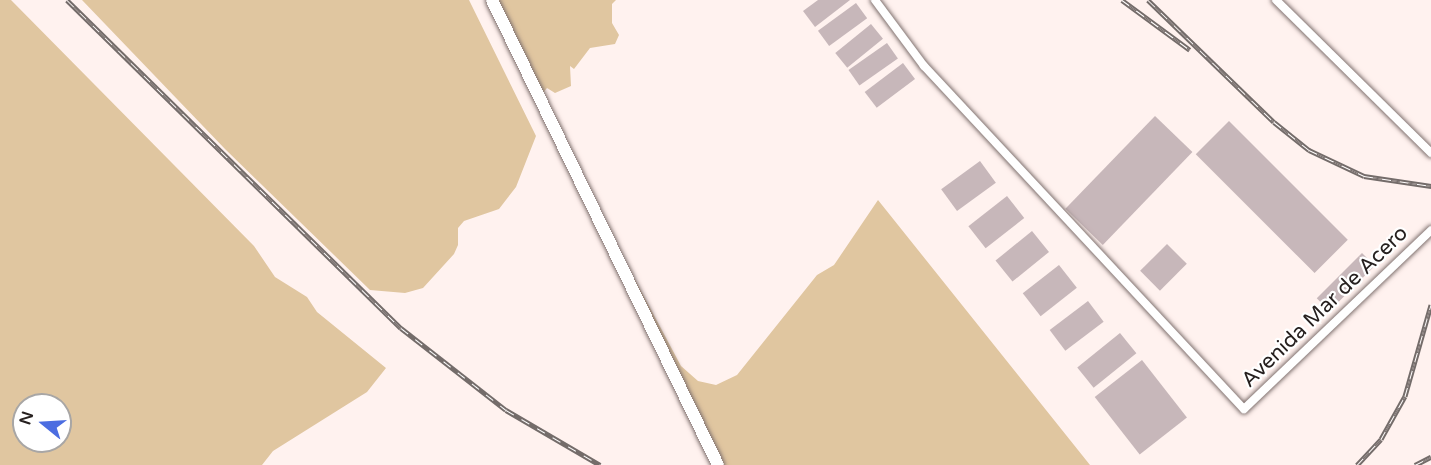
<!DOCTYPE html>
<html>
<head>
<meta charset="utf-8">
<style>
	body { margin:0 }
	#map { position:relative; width:1431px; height:465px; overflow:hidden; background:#fff2ef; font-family:"Varela Round",sans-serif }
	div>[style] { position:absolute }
	.green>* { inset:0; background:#e0c6a0 }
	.building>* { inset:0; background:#c7b7ba; transform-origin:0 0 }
	.roads { filter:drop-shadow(0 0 2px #817270) drop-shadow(0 0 2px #817270) }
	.minor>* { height:8px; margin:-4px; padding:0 4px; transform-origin:4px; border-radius:4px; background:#fff }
	.secondary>* { height:12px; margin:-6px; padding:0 6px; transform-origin:6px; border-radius:6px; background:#fff }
	.rail>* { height:5px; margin-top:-2.5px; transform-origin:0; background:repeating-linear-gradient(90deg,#fff 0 9px,#746c6a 0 18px); box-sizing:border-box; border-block:2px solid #746c6a }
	span { translate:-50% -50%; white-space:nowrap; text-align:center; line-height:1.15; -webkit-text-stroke:4.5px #fff; paint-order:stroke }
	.street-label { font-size:21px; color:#26201f }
	.north { position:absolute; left:12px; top:393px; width:60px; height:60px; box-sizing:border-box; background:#fff; border:2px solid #a8a6a5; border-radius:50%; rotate:288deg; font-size:16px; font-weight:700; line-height:24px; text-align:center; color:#26201f }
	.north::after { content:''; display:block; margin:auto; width:21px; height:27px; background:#4c6de1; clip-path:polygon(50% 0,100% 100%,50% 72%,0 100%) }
</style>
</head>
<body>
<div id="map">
	<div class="green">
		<i style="clip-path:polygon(evenodd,0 0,11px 0,254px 246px,275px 277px,307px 297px,317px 312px,386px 368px,367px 392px,273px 451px,262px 465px,0 465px,0 0,24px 405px,60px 405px,60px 441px,24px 441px,24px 405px)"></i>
		<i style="clip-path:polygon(82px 0,469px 0,536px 136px,516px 187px,499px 209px,464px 221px,458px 228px,458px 245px,454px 254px,423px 288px,405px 293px,370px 290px,225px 149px)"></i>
		<i style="clip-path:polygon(497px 0,616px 0,612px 4px,612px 23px,619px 35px,615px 44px,590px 48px,574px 69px,570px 66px,571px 86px,555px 93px,547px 88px,542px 94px)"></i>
		<i style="clip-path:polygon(878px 200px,1090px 465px,723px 465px,625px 261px,681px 366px,698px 381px,716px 385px,737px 375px,817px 275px,834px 265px)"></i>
	</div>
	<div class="building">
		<i style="clip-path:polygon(818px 0,850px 0,815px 27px,803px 11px)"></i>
		<i style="left:856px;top:3px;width:19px;height:47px;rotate:54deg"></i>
		<i style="left:871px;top:24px;width:19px;height:46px;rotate:51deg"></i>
		<i style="left:887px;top:43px;width:19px;height:47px;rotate:55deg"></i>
		<i style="left:903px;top:63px;width:20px;height:48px;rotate:53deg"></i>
		<i style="left:1155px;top:116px;width:52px;height:129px;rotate:44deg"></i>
		<i style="left:1229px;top:121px;width:168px;height:47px;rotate:45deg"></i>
		<i style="left:980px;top:161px;width:27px;height:48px;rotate:54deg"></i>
		<i style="left:1007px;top:196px;width:28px;height:49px;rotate:52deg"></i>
		<i style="left:1032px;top:231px;width:27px;height:47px;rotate:51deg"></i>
		<i style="left:1167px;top:244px;width:28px;height:38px;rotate:45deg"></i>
		<i style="left:1362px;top:253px;width:18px;height:64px;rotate:45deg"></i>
		<i style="left:1059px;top:265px;width:29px;height:46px;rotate:52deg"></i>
		<i style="left:1088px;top:301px;width:26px;height:48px;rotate:53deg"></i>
		<i style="left:1120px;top:333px;width:26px;height:55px;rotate:51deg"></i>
		<i style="left:1142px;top:360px;width:73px;height:60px;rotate:52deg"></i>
	</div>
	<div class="roads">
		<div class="minor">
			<i style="left:875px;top:0;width:82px;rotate:53.4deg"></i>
			<i style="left:924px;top:66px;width:469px;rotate:47deg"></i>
			<i style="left:1244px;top:409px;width:259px;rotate:-43.7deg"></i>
			<i style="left:1276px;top:0;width:218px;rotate:44.6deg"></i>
		</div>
		<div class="secondary">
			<i style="left:492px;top:0;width:517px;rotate:64.08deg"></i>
		</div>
	</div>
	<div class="rail">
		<i style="left:67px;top:0;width:468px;rotate:44.5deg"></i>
		<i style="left:401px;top:328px;width:133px;rotate:38deg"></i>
		<i style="left:506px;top:410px;width:109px;rotate:30.3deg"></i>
		<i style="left:1122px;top:0;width:84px;rotate:36.3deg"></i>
		<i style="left:1148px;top:0;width:175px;rotate:44.1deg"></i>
		<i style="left:1274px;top:122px;width:45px;rotate:38.7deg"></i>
		<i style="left:1309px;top:150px;width:61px;rotate:25.3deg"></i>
		<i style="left:1364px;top:176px;width:68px;rotate:8.5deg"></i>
		<i style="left:1357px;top:465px;width:35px;rotate:-47deg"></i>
		<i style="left:1381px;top:439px;width:49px;rotate:-60.8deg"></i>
		<i style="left:1405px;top:396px;width:95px;rotate:-74.1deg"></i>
		<i style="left:1415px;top:465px;width:18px;rotate:-27deg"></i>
	</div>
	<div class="street-label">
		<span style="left:1325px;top:307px;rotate:-44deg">Avenida Mar de Acero</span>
	</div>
	<div class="north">N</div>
</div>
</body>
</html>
